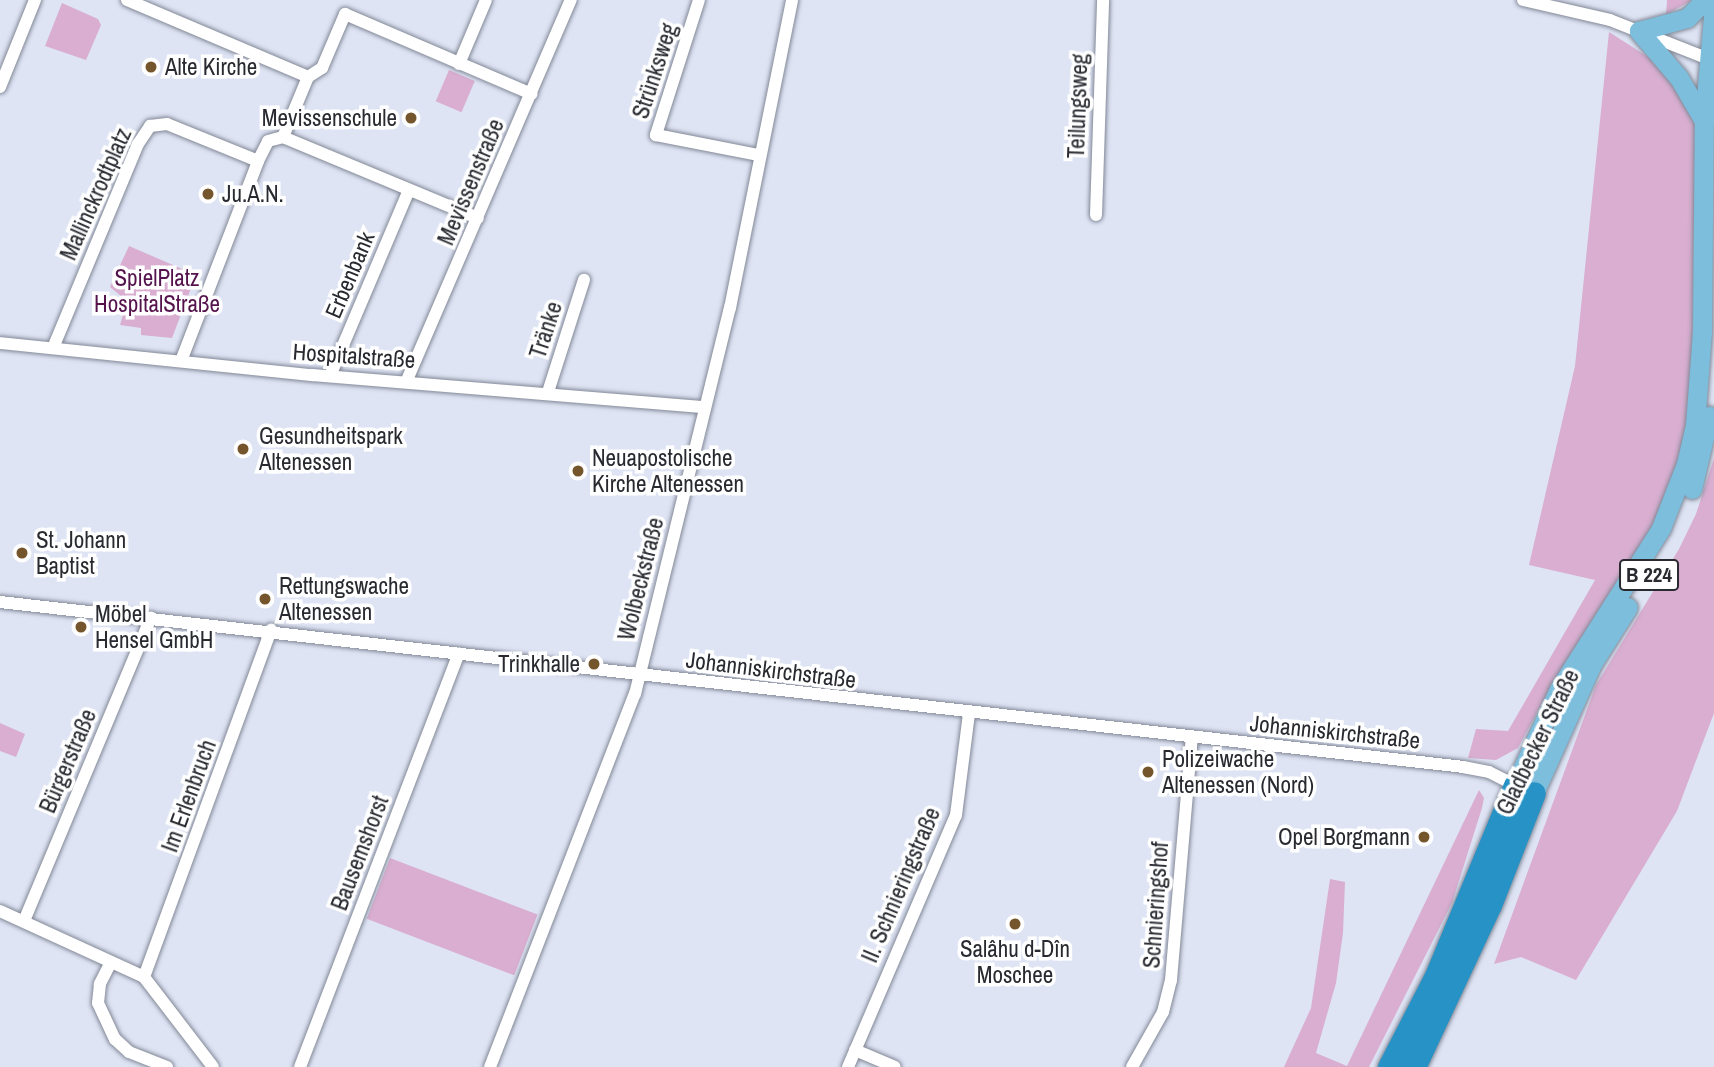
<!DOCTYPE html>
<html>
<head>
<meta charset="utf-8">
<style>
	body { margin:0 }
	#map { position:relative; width:1714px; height:1067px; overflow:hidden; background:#dee4f4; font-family:"Archivo Narrow",sans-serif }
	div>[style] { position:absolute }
	.green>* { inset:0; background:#d9aed0; transform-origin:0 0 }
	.roads { filter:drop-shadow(0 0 2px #828896) drop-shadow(0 0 2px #828896) }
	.street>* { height:12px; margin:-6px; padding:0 6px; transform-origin:6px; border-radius:6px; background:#fff }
	.primary>* { height:19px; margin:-9.5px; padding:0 9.5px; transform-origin:9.5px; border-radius:9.5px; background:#7dbedc }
	.highway>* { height:23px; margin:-11.5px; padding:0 11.5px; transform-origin:11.5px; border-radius:11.5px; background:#2792c5 }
	.dots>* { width:19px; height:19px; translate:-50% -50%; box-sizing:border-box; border:4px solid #fff; border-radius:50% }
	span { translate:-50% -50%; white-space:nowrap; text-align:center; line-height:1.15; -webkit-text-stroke:7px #fff; paint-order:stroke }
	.shield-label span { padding:2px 5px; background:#fff; border:2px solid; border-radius:5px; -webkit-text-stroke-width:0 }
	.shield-label { font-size:21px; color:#282a30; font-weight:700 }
	.poi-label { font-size:23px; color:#282a30 }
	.left { translate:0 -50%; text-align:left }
	.right { translate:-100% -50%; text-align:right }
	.street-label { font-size:23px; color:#282a30 }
	.park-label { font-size:23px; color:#55134d }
</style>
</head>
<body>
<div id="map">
	<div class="green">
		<i style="clip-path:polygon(1667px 0,1692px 0,1666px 15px)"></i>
		<i style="clip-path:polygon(62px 3px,98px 19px,101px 25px,86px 60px,45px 46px)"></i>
		<i style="clip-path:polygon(1609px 32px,1656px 62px,1692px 111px,1695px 126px,1692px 376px,1682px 455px,1659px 516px,1543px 701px,1518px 748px,1496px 760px,1468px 758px,1476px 729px,1508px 731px,1595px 580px,1529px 565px,1575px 366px)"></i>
		<i style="left:449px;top:70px;width:28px;height:34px;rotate:23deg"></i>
		<i style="clip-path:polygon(129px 246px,196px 275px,172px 338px,141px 335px,141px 328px,120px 325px,127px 301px,110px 287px)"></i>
		<i style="clip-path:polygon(1714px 458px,1714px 713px,1677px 811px,1576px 980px,1521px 957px,1494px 964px,1596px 685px,1679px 549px,1696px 514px)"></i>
		<i style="clip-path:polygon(0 723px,25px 734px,16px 757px,0 751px)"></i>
		<i style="clip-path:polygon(1479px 790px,1484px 798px,1482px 808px,1452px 903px,1369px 1067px,1284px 1067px,1311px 1008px,1330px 879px,1345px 882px,1343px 933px,1336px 983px,1316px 1053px,1347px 1066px)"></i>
		<i style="left:390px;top:858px;width:158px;height:65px;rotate:21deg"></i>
	</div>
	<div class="roads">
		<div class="street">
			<i style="left:127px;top:0;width:197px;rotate:23deg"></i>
			<i style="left:699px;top:0;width:142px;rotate:107.7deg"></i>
			<i style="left:656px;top:135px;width:105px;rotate:11deg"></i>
			<i style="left:1523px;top:0;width:89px;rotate:12.9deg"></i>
			<i style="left:1610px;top:20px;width:112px;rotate:21.5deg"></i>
			<i style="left:459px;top:64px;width:69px;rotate:-67.1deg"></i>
			<i style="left:0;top:87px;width:94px;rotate:-68.1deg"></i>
			<i style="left:283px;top:137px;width:211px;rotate:22.6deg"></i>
			<i style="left:1096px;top:215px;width:215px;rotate:-88.1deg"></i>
			<i style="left:0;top:343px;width:314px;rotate:5.9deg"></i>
			<i style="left:312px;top:375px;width:394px;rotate:4.7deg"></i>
			<i style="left:53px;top:348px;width:221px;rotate:-67.4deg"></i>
			<i style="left:138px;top:144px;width:22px;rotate:-56deg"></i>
			<i style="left:150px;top:126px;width:17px;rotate:-7deg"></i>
			<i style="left:167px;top:124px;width:98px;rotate:22.1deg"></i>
			<i style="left:181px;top:361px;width:214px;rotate:-68.9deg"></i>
			<i style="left:258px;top:161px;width:22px;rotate:-63deg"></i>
			<i style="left:268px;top:141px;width:16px;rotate:-15deg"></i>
			<i style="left:283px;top:137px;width:65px;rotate:-67.4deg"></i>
			<i style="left:308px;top:77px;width:17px;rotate:-33deg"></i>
			<i style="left:322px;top:68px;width:59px;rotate:-66.9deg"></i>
			<i style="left:345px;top:14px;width:203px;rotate:23.2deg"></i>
			<i style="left:330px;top:376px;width:202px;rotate:-67deg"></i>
			<i style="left:407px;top:380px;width:414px;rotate:-66.7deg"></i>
			<i style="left:548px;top:392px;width:118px;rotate:-72.2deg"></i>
			<i style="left:0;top:602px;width:1472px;rotate:6.43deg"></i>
			<i style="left:1463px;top:767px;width:26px;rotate:11deg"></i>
			<i style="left:1489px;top:772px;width:34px;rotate:27deg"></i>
			<i style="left:0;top:911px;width:158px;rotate:24.6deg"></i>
			<i style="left:144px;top:977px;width:113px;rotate:52.5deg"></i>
			<i style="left:24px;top:921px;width:329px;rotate:-67.3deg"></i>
			<i style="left:111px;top:962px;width:25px;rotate:117deg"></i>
			<i style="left:100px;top:984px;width:19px;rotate:96deg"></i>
			<i style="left:98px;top:1003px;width:40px;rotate:65deg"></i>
			<i style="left:115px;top:1039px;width:19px;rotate:43deg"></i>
			<i style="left:129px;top:1052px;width:41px;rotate:21.5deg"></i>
			<i style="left:144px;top:977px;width:370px;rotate:-69.9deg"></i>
			<i style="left:855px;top:1050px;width:43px;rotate:23deg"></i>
			<i style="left:300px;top:1067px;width:443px;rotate:-69deg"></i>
			<i style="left:490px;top:1067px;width:400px;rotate:-68.8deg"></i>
			<i style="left:635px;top:694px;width:398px;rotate:-76.2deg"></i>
			<i style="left:730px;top:308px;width:314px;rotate:-78.6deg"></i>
			<i style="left:848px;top:1067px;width:274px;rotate:-66.8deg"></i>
			<i style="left:956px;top:815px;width:103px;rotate:-82.7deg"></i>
			<i style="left:1132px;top:1067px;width:63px;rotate:-60.6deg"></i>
			<i style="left:1163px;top:1012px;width:33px;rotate:-76deg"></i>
			<i style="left:1171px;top:980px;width:244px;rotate:-85.1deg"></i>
		</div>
		<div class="primary">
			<i style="left:1704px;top:121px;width:50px;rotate:-120.2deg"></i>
			<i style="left:1679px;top:78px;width:62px;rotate:-130.4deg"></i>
			<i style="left:1639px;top:31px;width:50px;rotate:-15.2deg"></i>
			<i style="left:1687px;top:18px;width:25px;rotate:-45deg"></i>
			<i style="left:1692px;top:489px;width:75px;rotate:-76.9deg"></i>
			<i style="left:1515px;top:785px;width:106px;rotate:-65.4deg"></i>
			<i style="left:1559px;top:689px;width:191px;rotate:-57.6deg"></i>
			<i style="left:1661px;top:528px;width:69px;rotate:-68.7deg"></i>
			<i style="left:1686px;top:464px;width:40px;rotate:-77deg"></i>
			<i style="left:1695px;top:425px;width:93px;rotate:-85.7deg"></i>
			<i style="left:1702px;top:332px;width:211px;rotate:-89.5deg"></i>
			<i style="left:1704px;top:121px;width:117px;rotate:-85.1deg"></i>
			<i style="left:1534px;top:793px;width:141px;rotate:-65.8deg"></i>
			<i style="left:1592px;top:664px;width:67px;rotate:-57.7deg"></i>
		</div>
		<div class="highway">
			<i style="left:1389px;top:1067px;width:102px;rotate:-62.7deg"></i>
			<i style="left:1436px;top:976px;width:207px;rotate:-67.5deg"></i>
			<i style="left:1414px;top:1067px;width:179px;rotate:-64.9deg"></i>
			<i style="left:1490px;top:905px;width:120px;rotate:-68.6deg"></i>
		</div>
	</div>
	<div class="dots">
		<i style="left:151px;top:67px;background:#75552b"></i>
		<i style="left:411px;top:118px;background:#75552b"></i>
		<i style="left:208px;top:194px;background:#75552b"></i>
		<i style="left:243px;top:449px;background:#75552b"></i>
		<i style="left:578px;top:471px;background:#75552b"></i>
		<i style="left:22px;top:553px;background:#75552b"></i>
		<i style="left:265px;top:599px;background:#75552b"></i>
		<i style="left:81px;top:627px;background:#75552b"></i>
		<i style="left:594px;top:664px;background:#75552b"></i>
		<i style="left:1148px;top:772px;background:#75552b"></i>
		<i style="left:1424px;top:837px;background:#75552b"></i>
		<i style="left:1015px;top:924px;background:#75552b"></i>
	</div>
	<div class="shield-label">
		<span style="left:1649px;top:575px">B 224</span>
	</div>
	<div class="poi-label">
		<span class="left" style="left:165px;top:67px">Alte Kirche</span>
		<span class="right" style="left:397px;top:118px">Mevissenschule</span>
		<span class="left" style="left:222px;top:194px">Ju.A.N.</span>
		<span class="left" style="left:259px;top:449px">Gesundheitspark<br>Altenessen</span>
		<span class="left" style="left:592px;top:471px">Neuapostolische<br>Kirche Altenessen</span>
		<span class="left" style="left:36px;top:553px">St. Johann<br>Baptist</span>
		<span class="left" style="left:279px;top:599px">Rettungswache<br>Altenessen</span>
		<span class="left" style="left:95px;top:627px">Möbel<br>Hensel GmbH</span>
		<span class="right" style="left:580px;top:664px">Trinkhalle</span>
		<span class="left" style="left:1162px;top:772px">Polizeiwache<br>Altenessen (Nord)</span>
		<span class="right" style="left:1410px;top:837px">Opel Borgmann</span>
		<span style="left:1015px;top:962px">Salâhu d-Dîn<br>Moschee</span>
	</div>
	<div class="street-label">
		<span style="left:655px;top:71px;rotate:-72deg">Strünksweg</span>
		<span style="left:1078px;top:106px;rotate:-88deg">Teilungsweg</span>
		<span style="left:471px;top:182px;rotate:-67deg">Mevissenstraße</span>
		<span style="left:96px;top:194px;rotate:-66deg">Mallinckrodtplatz</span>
		<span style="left:350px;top:275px;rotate:-67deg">Erbenbank</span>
		<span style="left:546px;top:330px;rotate:-72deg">Tränke</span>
		<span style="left:354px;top:356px;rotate:4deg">Hospitalstraße</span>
		<span style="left:641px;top:579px;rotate:-76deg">Wolbeckstraße</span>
		<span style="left:771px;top:670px;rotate:7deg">Johanniskirchstraße</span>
		<span style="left:1335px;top:732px;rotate:6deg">Johanniskirchstraße</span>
		<span style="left:1538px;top:742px;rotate:-64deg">Gladbecker Straße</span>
		<span style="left:68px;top:761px;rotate:-67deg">Bürgerstraße</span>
		<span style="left:189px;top:796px;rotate:-70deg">Im Erlenbruch</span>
		<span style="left:360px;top:853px;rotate:-69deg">Bausemshorst</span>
		<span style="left:901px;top:885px;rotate:-67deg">II. Schnieringstraße</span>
		<span style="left:1156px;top:905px;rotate:-86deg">Schnieringshof</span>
	</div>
	<div class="park-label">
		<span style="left:157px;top:291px">SpielPlatz<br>HospitalStraße</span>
	</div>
</div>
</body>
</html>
